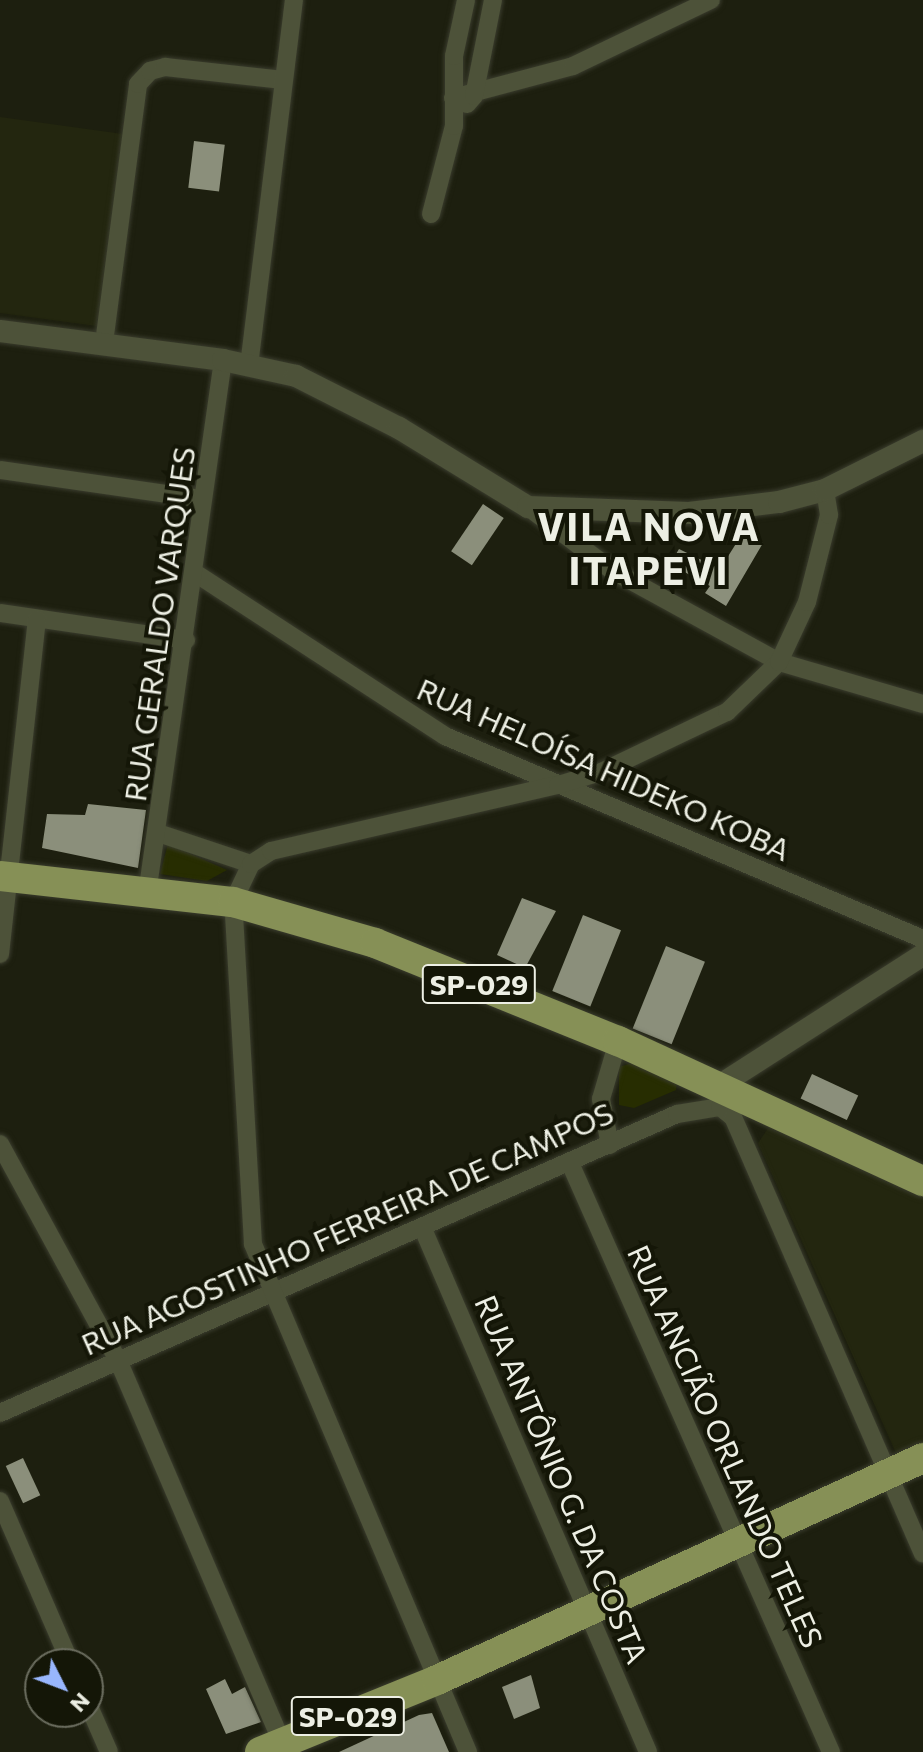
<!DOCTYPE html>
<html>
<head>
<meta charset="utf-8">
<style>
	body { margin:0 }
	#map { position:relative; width:923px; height:1752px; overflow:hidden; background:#1d1f0f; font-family:Commissioner,sans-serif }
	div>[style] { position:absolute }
	.built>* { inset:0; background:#23260f }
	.green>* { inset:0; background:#272d01 }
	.building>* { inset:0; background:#8b8f7b; transform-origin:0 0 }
	.roads { filter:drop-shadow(0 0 2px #3a3c2d) drop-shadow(0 0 2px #3a3c2d) }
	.minor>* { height:18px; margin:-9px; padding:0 9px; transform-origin:9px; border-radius:9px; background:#4d5239 }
	.tertiary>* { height:22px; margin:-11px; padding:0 11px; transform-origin:11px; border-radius:11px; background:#4d5239 }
	.trunk>* { height:30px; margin:-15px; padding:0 15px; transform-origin:15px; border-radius:15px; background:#869056 }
	span { translate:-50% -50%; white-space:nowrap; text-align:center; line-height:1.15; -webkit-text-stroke:8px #141607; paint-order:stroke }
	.shield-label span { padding:2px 6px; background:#141607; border:2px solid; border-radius:6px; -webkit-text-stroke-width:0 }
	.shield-label { font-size:28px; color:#edefe4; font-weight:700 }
	.street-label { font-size:30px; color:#edefe4 }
	.district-label { font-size:38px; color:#edefe4; font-weight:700; letter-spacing:2px }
	.north { position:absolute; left:24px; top:1648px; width:80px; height:80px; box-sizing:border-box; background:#141607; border:2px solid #6b6d5f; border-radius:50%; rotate:132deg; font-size:22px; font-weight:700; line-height:32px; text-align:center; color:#edefe4 }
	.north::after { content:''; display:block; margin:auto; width:28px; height:36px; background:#98b6fd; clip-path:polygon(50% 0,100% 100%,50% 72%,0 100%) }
</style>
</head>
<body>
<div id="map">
	<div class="built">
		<i style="clip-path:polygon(0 117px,123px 134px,97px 326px,0 313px)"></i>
		<i style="clip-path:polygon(769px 1127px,923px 1192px,923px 1443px,897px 1455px,758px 1143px)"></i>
	</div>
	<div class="green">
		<i style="clip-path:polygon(168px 844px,227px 870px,207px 881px,160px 874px)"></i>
		<i style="clip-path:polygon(632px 1063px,677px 1081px,676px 1090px,634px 1108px,619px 1105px,619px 1067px)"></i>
	</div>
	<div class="building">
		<i style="left:194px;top:141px;width:31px;height:47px;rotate:7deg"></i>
		<i style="left:483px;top:504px;width:25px;height:57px;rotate:34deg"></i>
		<i style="clip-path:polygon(744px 531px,763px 543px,726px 606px,705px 593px,710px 586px,670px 564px,679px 549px,720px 569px)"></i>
		<i style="clip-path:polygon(88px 804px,146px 810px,138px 868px,42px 848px,47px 814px,85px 815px)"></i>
		<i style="clip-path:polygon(522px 898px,556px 911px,525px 968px,497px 955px)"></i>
		<i style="left:583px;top:915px;width:41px;height:82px;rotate:22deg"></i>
		<i style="left:666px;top:946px;width:42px;height:89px;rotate:22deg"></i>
		<i style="left:812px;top:1074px;width:51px;height:27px;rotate:25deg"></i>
		<i style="left:23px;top:1458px;width:41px;height:19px;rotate:65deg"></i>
		<i style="clip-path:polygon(531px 1675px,540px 1708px,514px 1719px,502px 1687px)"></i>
		<i style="clip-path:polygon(225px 1679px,232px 1694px,245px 1687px,261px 1722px,226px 1734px,206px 1689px)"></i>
		<i style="clip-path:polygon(432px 1713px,449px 1752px,339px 1752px,419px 1715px)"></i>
	</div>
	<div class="roads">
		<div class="minor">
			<i style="left:453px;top:98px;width:124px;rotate:-14.9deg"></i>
			<i style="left:573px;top:66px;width:153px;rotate:-25.6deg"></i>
			<i style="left:467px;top:104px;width:11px;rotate:-49deg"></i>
			<i style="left:474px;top:96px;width:98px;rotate:-78.8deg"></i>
			<i style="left:431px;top:214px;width:91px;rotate:-75.4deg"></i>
			<i style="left:454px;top:126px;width:70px;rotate:-90deg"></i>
			<i style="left:454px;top:56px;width:57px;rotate:-77.9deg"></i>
			<i style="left:104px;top:343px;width:261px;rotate:-82.5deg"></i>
			<i style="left:138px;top:84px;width:18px;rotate:-47deg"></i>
			<i style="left:150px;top:71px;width:16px;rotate:-15deg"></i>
			<i style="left:165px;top:67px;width:119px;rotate:6.3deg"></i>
			<i style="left:249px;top:366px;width:369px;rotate:-83deg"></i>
			<i style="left:0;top:470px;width:204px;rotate:8.2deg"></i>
			<i style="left:528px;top:507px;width:106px;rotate:37deg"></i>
			<i style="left:613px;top:571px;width:189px;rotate:28.7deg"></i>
			<i style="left:779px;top:662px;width:150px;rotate:16.3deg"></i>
			<i style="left:195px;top:573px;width:298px;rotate:33.1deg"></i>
			<i style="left:445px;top:736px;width:519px;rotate:23.01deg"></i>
			<i style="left:0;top:613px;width:188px;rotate:8.3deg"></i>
			<i style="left:158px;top:833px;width:98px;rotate:18.4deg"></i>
			<i style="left:147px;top:894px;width:539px;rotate:-81.9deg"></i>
			<i style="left:0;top:954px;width:337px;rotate:-83.7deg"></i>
			<i style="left:0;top:1144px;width:246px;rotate:61.4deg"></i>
			<i style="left:118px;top:1360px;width:416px;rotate:66.8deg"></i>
			<i style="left:610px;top:1145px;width:47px;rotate:-101.1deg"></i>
			<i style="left:601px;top:1099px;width:60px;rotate:-73.7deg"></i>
			<i style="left:570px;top:1163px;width:644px;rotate:66.1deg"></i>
			<i style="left:423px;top:1229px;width:569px;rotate:66.72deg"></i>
			<i style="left:0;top:1413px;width:740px;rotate:-23.83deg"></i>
			<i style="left:677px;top:1114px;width:44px;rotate:-9.2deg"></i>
			<i style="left:720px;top:1107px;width:16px;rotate:38deg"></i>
			<i style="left:733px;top:1117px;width:476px;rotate:66.5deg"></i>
			<i style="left:0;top:1501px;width:178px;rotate:66.5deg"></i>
			<i style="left:88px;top:1704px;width:52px;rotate:66.4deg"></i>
			<i style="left:468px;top:1752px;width:552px;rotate:-112.94deg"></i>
			<i style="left:253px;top:1244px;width:343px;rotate:-93.3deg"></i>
			<i style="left:233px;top:902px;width:42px;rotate:-64.7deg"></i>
			<i style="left:251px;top:864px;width:24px;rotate:-33deg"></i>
			<i style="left:271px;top:851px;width:294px;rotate:-13deg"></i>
			<i style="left:558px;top:785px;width:45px;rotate:-16.8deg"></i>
			<i style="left:601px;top:772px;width:140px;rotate:-25.5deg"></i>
			<i style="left:727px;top:712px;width:72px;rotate:-43.9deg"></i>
			<i style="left:779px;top:662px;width:66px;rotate:-65deg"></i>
			<i style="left:807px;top:602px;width:90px;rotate:-75.8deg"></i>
			<i style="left:829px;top:515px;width:25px;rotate:-99deg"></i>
		</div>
		<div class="tertiary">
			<i style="left:0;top:331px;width:225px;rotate:7.4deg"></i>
			<i style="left:223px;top:360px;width:75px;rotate:12.4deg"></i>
			<i style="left:296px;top:376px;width:115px;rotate:26.8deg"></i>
			<i style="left:399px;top:428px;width:151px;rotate:31.5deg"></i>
			<i style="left:528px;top:507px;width:161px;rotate:2.1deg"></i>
			<i style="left:689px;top:513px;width:91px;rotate:-7deg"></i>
			<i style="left:779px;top:502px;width:48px;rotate:-14.6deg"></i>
			<i style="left:825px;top:490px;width:110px;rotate:-26.6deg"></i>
			<i style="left:717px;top:1087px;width:245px;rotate:-32.7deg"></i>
		</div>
		<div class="trunk">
			<i style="left:0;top:876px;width:234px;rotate:6.4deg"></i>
			<i style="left:233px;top:902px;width:148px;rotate:16.1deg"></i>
			<i style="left:375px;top:943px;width:262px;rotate:22deg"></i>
			<i style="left:618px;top:1041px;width:336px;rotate:24.7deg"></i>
			<i style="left:260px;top:1752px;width:191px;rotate:-22.1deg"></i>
			<i style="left:437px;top:1680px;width:534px;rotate:-24.55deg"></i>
		</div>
	</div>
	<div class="shield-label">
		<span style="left:479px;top:984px">SP-029</span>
		<span style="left:348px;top:1716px">SP-029</span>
	</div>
	<div class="street-label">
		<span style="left:159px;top:624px;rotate:-82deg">RUA GERALDO VARQUES</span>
		<span style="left:604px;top:769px;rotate:24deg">RUA HELOÍSA HIDEKO KOBA</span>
		<span style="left:347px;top:1228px;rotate:-24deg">RUA AGOSTINHO FERREIRA DE CAMPOS</span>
		<span style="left:726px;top:1446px;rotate:66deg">RUA ANCIÃO ORLANDO TELES</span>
		<span style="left:562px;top:1479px;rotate:67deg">RUA ANTÔNIO G. DA COSTA</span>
	</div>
	<div class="district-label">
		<span style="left:649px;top:548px">VILA NOVA<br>ITAPEVI</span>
	</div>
	<div class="north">N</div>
</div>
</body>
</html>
